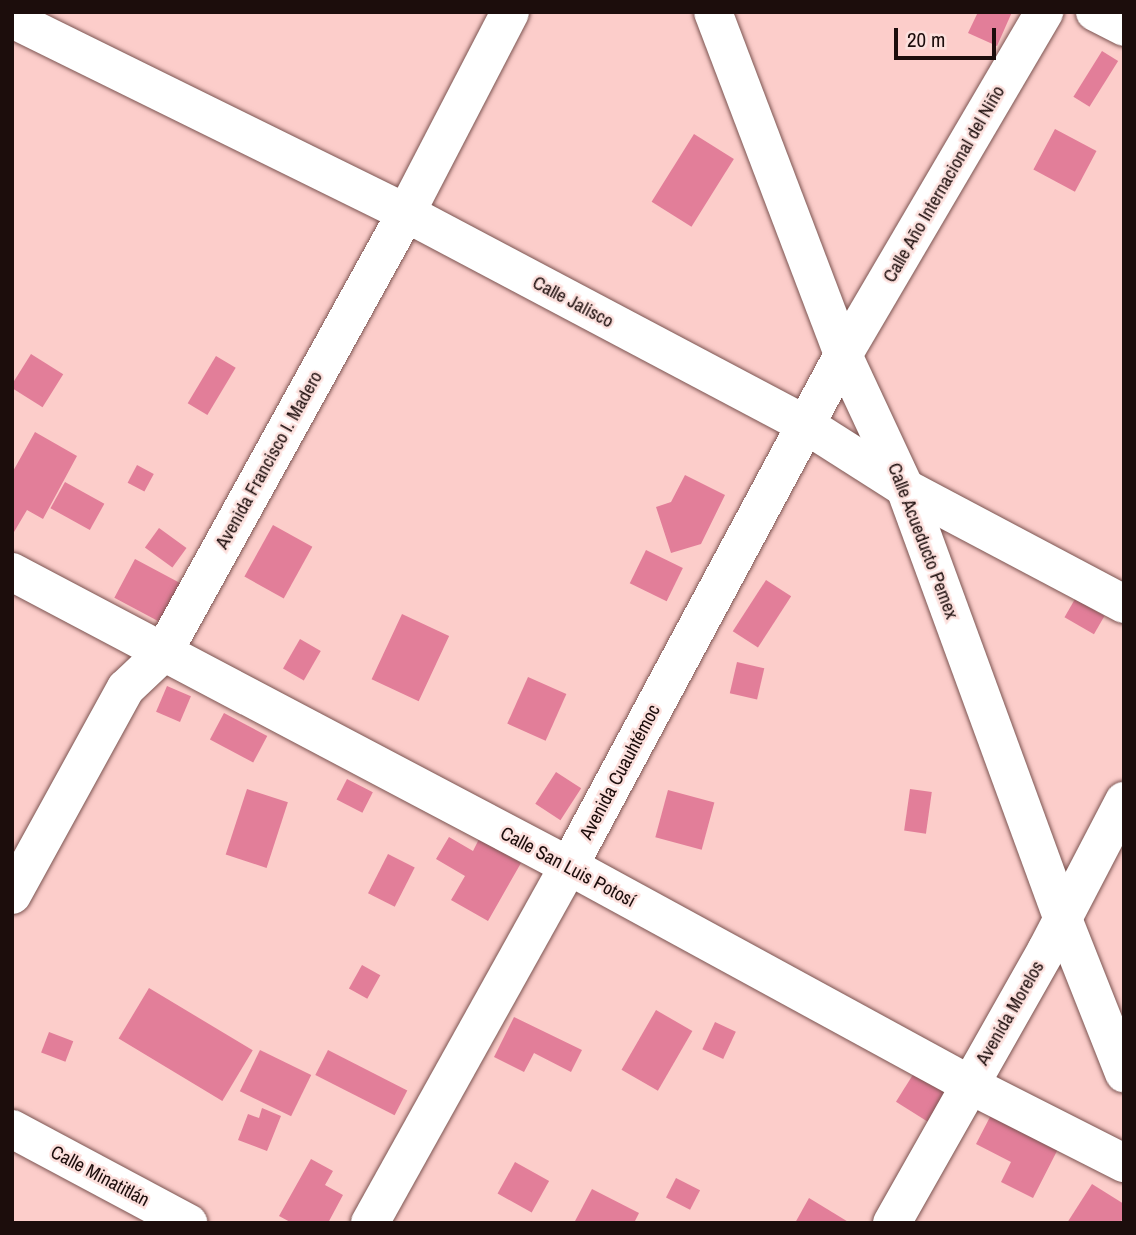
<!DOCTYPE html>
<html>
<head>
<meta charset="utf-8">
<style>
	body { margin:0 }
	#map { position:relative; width:1136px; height:1235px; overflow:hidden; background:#fccdca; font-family:"Archivo Narrow",sans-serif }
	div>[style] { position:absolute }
	.building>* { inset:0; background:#e27e99; transform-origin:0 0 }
	.roads { filter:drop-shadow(0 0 2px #7b5451) drop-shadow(0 0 2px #7b5451) }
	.street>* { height:38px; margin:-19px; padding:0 19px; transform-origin:19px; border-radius:19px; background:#fff }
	span { translate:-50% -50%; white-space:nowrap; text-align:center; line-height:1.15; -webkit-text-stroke:5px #fce0dd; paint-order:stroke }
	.street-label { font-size:19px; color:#1c0d0c }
	.frame { position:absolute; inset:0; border:14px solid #1c0d0c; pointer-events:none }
	.scale { position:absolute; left:894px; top:28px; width:102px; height:32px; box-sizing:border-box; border:4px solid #1c0d0c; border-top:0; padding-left:9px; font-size:21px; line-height:24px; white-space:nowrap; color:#1c0d0c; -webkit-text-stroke:5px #fce0dd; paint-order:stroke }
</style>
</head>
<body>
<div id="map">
	<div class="building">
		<i style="clip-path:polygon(978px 12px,1012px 12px,997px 46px,968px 33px)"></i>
		<i style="left:1102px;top:51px;width:19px;height:54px;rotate:32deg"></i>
		<i style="left:1055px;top:129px;width:47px;height:46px;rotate:28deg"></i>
		<i style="left:694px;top:134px;width:47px;height:80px;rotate:32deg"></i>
		<i style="left:31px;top:354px;width:38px;height:39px;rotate:32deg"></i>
		<i style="left:216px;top:356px;width:23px;height:55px;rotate:31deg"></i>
		<i style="clip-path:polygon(35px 432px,77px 456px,43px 519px,27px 510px,14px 532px,12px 473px)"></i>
		<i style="left:137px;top:465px;width:19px;height:20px;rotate:28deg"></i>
		<i style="clip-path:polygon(685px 475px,725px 495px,701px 544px,671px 553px,656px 507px,671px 502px)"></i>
		<i style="left:65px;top:482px;width:45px;height:30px;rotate:29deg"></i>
		<i style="left:273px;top:525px;width:45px;height:59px;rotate:29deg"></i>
		<i style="left:159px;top:528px;width:34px;height:24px;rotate:36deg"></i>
		<i style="left:646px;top:550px;width:41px;height:37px;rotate:26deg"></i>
		<i style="left:135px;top:559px;width:51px;height:44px;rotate:28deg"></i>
		<i style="left:766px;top:580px;width:30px;height:61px;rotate:33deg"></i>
		<i style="left:1075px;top:599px;width:34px;height:21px;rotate:30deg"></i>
		<i style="left:402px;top:614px;width:52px;height:72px;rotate:25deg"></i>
		<i style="left:300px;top:639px;width:24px;height:34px;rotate:30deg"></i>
		<i style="left:737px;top:662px;width:28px;height:32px;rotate:13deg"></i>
		<i style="left:528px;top:677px;width:42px;height:51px;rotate:24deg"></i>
		<i style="left:167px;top:686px;width:26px;height:28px;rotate:23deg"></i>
		<i style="left:224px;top:713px;width:49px;height:30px;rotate:28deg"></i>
		<i style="left:556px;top:772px;width:30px;height:38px;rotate:33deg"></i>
		<i style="left:347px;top:779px;width:29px;height:23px;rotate:27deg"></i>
		<i style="left:247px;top:789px;width:43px;height:69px;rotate:18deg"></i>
		<i style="left:910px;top:789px;width:22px;height:42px;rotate:8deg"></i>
		<i style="left:668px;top:790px;width:48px;height:49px;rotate:15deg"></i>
		<i style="clip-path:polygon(449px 837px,473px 851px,479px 839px,521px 863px,488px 921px,451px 900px,465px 876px,436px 859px)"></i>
		<i style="left:388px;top:854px;width:30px;height:44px;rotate:27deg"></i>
		<i style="left:362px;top:965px;width:21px;height:27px;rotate:29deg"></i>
		<i style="left:149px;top:988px;width:121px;height:59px;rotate:31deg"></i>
		<i style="left:656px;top:1010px;width:42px;height:69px;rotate:30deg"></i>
		<i style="clip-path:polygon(514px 1017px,582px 1050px,571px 1072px,534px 1053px,524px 1072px,494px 1057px)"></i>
		<i style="left:715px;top:1022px;width:23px;height:30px;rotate:25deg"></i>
		<i style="left:49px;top:1032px;width:26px;height:22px;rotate:21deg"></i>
		<i style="left:260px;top:1050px;width:57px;height:46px;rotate:26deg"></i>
		<i style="left:328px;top:1050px;width:89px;height:28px;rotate:27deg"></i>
		<i style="left:914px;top:1073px;width:38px;height:34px;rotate:32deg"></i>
		<i style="clip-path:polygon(262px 1108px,281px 1116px,267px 1151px,238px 1140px,248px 1114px,259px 1118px)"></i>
		<i style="clip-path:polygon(991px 1115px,1058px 1149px,1033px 1198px,1001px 1182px,1011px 1162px,976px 1144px)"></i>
		<i style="clip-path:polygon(311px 1159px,333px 1171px,325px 1185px,343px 1195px,328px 1223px,292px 1223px,279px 1216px)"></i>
		<i style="left:515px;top:1162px;width:39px;height:36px;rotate:29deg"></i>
		<i style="left:676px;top:1178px;width:27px;height:22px;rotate:27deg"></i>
		<i style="clip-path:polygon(1092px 1184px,1124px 1204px,1124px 1217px,1120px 1223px,1067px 1223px)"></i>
		<i style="clip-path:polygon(592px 1189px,639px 1213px,634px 1223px,574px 1223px)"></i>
		<i style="clip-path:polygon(809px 1198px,850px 1223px,795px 1223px)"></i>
	</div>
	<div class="roads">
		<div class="street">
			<i style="left:713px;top:12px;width:367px;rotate:69.2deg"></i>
			<i style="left:843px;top:355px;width:147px;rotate:65deg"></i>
			<i style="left:905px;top:488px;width:459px;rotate:69.9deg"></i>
			<i style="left:1063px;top:919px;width:166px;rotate:68.4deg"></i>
			<i style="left:1095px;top:12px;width:33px;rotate:27deg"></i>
			<i style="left:12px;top:19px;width:439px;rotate:26.2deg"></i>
			<i style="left:406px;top:213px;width:453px;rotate:27.9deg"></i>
			<i style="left:806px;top:425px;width:117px;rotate:32.5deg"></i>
			<i style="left:905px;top:488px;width:248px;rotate:27.9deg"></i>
			<i style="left:12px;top:572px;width:630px;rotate:27.83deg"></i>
			<i style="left:569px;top:866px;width:457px;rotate:28.6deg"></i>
			<i style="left:970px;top:1085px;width:173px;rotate:26.9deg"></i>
			<i style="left:12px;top:895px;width:236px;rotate:-61.2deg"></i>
			<i style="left:126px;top:688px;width:51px;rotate:-43.4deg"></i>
			<i style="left:163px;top:653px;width:503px;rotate:-61.09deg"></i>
			<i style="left:406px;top:213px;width:226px;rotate:-62.6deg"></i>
			<i style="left:12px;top:1129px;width:200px;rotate:28.1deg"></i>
			<i style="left:370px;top:1223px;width:409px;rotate:-60.9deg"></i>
			<i style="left:569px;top:866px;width:580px;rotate:-61.8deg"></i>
			<i style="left:843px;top:355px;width:398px;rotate:-59.6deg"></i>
			<i style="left:892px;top:1223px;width:315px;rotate:-60.5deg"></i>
			<i style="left:1047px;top:949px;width:167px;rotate:-62.5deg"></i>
		</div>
	</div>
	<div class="street-label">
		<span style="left:944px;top:184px;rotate:-60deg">Calle Año Internacional del Niño</span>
		<span style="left:573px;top:302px;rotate:28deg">Calle Jalisco</span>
		<span style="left:269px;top:460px;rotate:-61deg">Avenida Francisco I. Madero</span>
		<span style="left:923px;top:541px;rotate:69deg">Calle Acueducto Pemex</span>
		<span style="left:620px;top:772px;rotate:-62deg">Avenida Cuauhtémoc</span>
		<span style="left:568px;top:867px;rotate:28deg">Calle San Luis Potosí</span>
		<span style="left:1010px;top:1013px;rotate:-60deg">Avenida Morelos</span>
		<span style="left:100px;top:1176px;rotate:28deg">Calle Minatitlán</span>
	</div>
	<div class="frame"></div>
	<div class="scale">20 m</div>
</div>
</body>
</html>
